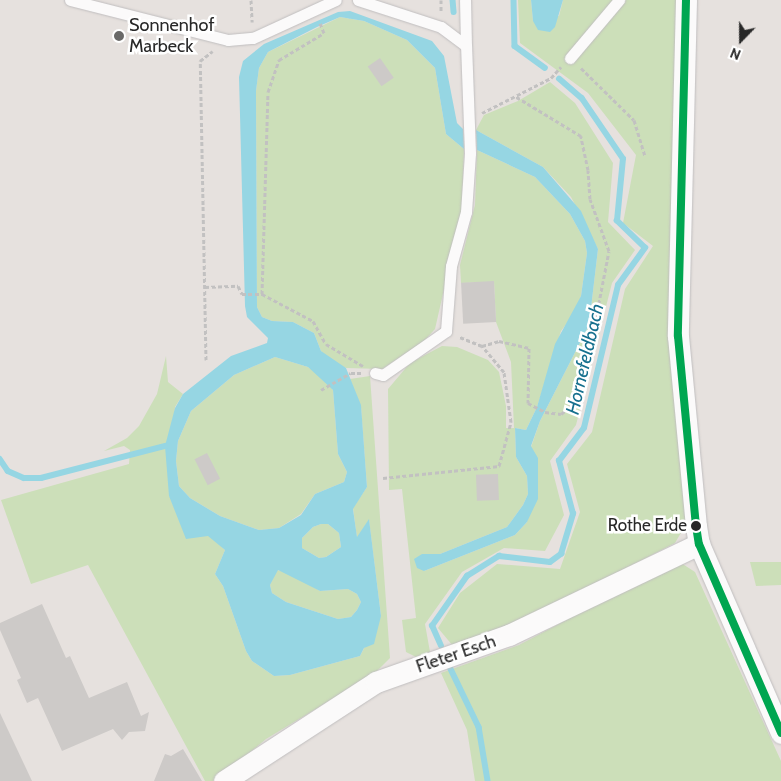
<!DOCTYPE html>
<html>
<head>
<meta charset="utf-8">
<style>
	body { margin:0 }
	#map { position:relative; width:781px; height:781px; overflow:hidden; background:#e6e1de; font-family:Cabin,sans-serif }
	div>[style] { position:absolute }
	.green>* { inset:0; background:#ccdfb9 }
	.water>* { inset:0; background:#96d6e3 }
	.stream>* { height:5.5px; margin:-2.75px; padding:0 2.75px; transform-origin:2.75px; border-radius:2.75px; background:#96d6e3 }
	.building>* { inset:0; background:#cdcac8; transform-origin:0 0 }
	.path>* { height:3px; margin-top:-1.5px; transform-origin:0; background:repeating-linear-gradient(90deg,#c2c1c1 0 4px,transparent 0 6.5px) }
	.roads { filter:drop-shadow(0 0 1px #c0bebf) drop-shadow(0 0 1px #c0bebf) }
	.service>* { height:11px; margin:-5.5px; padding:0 5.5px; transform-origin:5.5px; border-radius:5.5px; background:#fbfafa }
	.minor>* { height:21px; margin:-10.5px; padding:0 10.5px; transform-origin:10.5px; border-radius:10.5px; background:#fbfafa }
	.bus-1>* { height:8px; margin:-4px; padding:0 4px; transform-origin:4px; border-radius:4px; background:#00a651 }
	.dots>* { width:14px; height:14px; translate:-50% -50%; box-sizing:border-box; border:2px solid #fff; border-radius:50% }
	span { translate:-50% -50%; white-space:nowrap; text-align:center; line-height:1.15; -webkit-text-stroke:5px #fff; paint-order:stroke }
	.bus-label { font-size:17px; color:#282828 }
	.right { translate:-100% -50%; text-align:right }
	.poi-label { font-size:18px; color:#282828 }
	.left { translate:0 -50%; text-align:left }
	.street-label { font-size:18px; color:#282828 }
	.water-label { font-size:19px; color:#16708e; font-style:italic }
	.north { position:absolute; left:716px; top:15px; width:50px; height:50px; -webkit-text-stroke:4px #fff; paint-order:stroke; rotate:202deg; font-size:14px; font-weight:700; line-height:20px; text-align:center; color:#282828 }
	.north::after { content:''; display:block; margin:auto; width:18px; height:22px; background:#282828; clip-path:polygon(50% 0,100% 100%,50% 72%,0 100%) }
</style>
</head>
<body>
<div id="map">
	<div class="green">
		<i style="clip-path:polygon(518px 0,531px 0,533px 21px,559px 16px,563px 0,678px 0,689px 519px,675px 543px,510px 628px,453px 646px,438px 628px,460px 593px,497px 564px,560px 569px,580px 512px,567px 464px,592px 432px,625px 289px,653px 246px,623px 223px,636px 155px,588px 93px,520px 43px)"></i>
		<i style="clip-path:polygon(340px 17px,364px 21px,407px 40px,435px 68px,446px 134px,464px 149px,462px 210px,435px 329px,423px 342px,382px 369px,346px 368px,334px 363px,321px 351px,314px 333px,293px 322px,272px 321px,262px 317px,257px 307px,256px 91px,259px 68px,268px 52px)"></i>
		<i style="clip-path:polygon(550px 82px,575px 103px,613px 163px,608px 222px,635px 250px,612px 283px,576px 425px,550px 461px,564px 515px,545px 551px,504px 548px,462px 572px,425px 624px,430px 652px,416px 657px,406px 652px,402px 620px,416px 618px,402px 489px,389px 490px,388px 389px,410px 363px,442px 346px,457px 347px,488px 360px,499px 372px,506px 406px,506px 428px,514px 428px,511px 362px,496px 322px,494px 282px,461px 283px,460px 265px,475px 205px,477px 150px,535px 177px,570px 214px,585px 241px,587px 253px,581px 296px,574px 314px,561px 331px,537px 407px,526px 430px,515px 428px,516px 457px,527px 476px,528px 494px,523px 505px,507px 527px,440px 554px,422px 554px,424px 571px,515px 535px,527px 522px,531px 447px,540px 421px,589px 325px,598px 249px,571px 197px,543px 167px,476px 130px,484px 115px,518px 101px)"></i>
		<i style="clip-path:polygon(166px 356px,168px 382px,183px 394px,175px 407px,169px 496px,225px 550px,215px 574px,223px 586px,246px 651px,252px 661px,274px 676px,290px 675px,360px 656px,381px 616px,369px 520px,357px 538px,353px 508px,367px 487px,361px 407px,350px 379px,370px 376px,390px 658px,374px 674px,266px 739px,215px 781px,205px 781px,88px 565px,31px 584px,1px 500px,129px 464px,130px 450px,124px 446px,104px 451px,127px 438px,139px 426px,157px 394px)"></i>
		<i style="clip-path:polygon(275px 357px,308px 367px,325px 379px,333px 390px,338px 454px,347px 472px,344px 482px,315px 494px,301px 514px,279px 528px,259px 530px,220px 516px,190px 498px,179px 486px,176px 461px,178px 441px,191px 411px,234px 375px)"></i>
		<i style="clip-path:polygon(321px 524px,328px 524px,339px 533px,341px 547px,326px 557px,319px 558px,302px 548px,302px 538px,313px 527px)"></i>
		<i style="clip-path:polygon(678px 561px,695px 572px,781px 761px,781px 781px,475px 781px,467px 730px,441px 673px,519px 645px)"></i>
		<i style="clip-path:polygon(750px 562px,781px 562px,781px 585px,756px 586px)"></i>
		<i style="clip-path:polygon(277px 570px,290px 573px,320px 591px,348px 589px,357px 594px,361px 602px,357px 610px,351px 617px,338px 619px,286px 602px,272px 593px,270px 585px)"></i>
	</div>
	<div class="water">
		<i style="clip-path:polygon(531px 0,563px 0,555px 27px,550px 32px,538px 30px,533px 21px)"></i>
		<i style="clip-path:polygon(evenodd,350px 11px,432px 41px,444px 56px,457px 123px,463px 129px,464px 149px,446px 134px,435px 68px,407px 40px,364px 21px,340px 17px,317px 27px,268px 52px,259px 68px,256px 91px,257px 307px,262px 317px,272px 321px,293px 322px,314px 333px,321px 351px,346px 368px,361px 405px,367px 487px,353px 509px,357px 537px,369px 519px,381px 616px,374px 644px,364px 648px,360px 656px,290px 675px,274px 676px,252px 661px,246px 651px,223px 586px,215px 574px,225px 550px,208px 536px,186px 539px,169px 496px,165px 446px,175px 408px,183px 394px,231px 356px,267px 343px,268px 338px,247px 317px,245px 306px,239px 77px,243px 61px,264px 44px,338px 12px,350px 11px,275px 357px,308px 367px,333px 390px,338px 454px,347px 472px,344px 482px,315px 494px,301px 515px,279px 528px,259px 530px,220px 516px,190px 498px,179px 486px,176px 461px,178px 441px,191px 411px,234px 375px,275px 357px,350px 11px,321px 524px,328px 524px,339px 533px,341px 547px,326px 557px,319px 558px,302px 548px,302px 538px,313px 527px,321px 524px,350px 11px,278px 570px,320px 591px,348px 589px,357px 594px,361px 602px,357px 610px,351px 617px,338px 619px,286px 602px,272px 593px,270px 585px,278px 570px)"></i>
		<i style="clip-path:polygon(476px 130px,543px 167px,581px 211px,598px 249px,589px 325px,540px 421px,531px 446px,538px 458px,538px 499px,527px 522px,515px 535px,424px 571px,417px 568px,414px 559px,422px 554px,440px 554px,507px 527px,523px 505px,528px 494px,527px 476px,516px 457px,515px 428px,526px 430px,537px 407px,555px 344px,581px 296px,587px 253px,585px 241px,570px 214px,535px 177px,477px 150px)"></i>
	</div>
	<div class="stream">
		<i style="left:453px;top:0;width:12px;rotate:85deg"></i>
		<i style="left:514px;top:0;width:46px;rotate:88.8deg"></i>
		<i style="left:515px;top:46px;width:37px;rotate:36deg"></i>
		<i style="left:0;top:459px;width:14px;rotate:56deg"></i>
		<i style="left:8px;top:471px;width:17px;rotate:24deg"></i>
		<i style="left:24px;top:478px;width:17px"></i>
		<i style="left:41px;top:478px;width:128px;rotate:-14.5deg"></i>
		<i style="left:441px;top:646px;width:22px;rotate:-114deg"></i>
		<i style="left:432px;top:626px;width:61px;rotate:-55deg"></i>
		<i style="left:467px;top:576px;width:38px;rotate:-32deg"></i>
		<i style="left:499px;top:556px;width:51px;rotate:6.7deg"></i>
		<i style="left:550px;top:562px;width:14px;rotate:-36deg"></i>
		<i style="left:561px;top:554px;width:42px;rotate:-73.3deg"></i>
		<i style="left:573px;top:514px;width:55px;rotate:-104.8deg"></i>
		<i style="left:559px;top:461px;width:41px;rotate:-52.9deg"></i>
		<i style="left:584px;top:428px;width:147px;rotate:-76.6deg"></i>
		<i style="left:618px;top:285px;width:46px;rotate:-53.9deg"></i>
		<i style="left:645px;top:248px;width:39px;rotate:-136deg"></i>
		<i style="left:617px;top:221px;width:62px;rotate:-84.5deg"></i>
		<i style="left:623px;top:159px;width:73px;rotate:-124.3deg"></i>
		<i style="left:582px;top:99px;width:30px;rotate:-139deg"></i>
		<i style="left:449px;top:665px;width:69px;rotate:64.2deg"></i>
		<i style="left:479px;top:727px;width:55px;rotate:80.5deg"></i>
	</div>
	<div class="building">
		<i style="left:380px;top:58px;width:24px;height:15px;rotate:55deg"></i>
		<i style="left:494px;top:281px;width:41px;height:33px;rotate:87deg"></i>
		<i style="left:207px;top:453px;width:29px;height:14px;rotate:63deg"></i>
		<i style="left:498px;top:474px;width:26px;height:22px;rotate:88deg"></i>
		<i style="clip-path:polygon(42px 604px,66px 658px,70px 656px,89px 698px,127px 682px,141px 716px,149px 712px,145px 731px,129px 732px,122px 740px,113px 729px,62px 751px,38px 698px,27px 703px,17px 680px,21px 678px,0 630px,0 623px)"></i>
		<i style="clip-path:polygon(0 713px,32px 781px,0 781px)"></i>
		<i style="clip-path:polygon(183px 749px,202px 781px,154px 781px,165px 754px,171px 756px)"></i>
	</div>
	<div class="path">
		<i style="left:251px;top:0;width:22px;rotate:87deg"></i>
		<i style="left:441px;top:0;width:12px;rotate:90deg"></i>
		<i style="left:581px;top:68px;width:74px;rotate:44.5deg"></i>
		<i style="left:634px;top:120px;width:38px;rotate:73deg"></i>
		<i style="left:482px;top:113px;width:77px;rotate:-26.9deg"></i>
		<i style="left:551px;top:78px;width:15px;rotate:-48deg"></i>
		<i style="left:205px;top:287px;width:33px;rotate:-2deg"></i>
		<i style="left:238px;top:286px;width:9px;rotate:63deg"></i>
		<i style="left:242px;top:294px;width:20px"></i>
		<i style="left:262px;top:294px;width:58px;rotate:27.9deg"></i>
		<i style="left:313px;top:321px;width:26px;rotate:61deg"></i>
		<i style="left:326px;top:344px;width:43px;rotate:30.7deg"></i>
		<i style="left:262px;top:294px;width:202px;rotate:-88.3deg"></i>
		<i style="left:268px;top:92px;width:34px;rotate:-71deg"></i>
		<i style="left:279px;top:60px;width:52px;rotate:-31deg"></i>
		<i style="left:324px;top:33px;width:11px;rotate:-112deg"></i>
		<i style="left:482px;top:346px;width:18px;rotate:-16deg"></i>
		<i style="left:499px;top:341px;width:31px;rotate:13deg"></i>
		<i style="left:529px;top:348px;width:55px;rotate:91deg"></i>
		<i style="left:528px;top:403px;width:19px;rotate:28deg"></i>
		<i style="left:545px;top:412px;width:16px;rotate:7deg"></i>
		<i style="left:561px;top:414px;width:11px;rotate:-38deg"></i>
		<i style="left:570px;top:407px;width:88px;rotate:-73.4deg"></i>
		<i style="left:595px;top:323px;width:73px;rotate:-79deg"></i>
		<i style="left:609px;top:251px;width:55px;rotate:-110.1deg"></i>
		<i style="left:590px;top:199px;width:29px;rotate:-94deg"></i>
		<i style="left:588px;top:170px;width:35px;rotate:-102deg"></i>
		<i style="left:581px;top:136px;width:77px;rotate:-148.8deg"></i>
		<i style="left:206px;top:360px;width:299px;rotate:-91.1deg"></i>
		<i style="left:200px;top:61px;width:16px;rotate:-38deg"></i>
		<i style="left:321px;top:390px;width:34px;rotate:-30deg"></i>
		<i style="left:351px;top:373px;width:11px"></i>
		<i style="left:383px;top:478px;width:117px;rotate:-5.9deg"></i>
		<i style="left:499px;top:466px;width:46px;rotate:-74.7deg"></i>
		<i style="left:511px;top:422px;width:50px;rotate:-98deg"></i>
		<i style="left:504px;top:372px;width:34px;rotate:-130deg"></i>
		<i style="left:482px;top:346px;width:24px;rotate:-158deg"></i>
	</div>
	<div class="roads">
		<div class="service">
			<i style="left:70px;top:0;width:163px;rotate:14.2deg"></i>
			<i style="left:228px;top:40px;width:25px;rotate:-5deg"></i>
			<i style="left:253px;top:38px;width:91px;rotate:-24.6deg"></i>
			<i style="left:358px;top:0;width:87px;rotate:18deg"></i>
			<i style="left:441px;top:27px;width:31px;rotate:37deg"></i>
			<i style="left:466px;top:46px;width:46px;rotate:-91.2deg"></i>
			<i style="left:570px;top:58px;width:76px;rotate:-49.8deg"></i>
			<i style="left:375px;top:373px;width:8px;rotate:14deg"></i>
			<i style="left:383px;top:375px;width:77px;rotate:-34.9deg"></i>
			<i style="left:446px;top:331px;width:65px;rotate:-85.6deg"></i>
			<i style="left:451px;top:266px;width:56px;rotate:-74.5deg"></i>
			<i style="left:466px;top:212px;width:59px;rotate:-86.1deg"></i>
			<i style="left:470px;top:153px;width:107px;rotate:-92.1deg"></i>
		</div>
		<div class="minor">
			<i style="left:686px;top:0;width:336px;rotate:91.4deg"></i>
			<i style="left:678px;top:336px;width:191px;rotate:84.6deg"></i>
			<i style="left:696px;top:526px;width:18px;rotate:81deg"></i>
			<i style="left:699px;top:544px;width:206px;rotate:66.5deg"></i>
			<i style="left:224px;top:781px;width:181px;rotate:-33.1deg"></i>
			<i style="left:376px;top:682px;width:141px;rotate:-19.5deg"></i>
			<i style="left:509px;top:635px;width:211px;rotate:-25.6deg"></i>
		</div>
	</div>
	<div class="bus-1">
		<i style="left:686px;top:0;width:336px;rotate:91.4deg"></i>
		<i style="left:678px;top:336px;width:191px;rotate:84.6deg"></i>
		<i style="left:696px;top:526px;width:18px;rotate:81deg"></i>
		<i style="left:699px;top:544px;width:206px;rotate:66.5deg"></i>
	</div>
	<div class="dots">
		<i style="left:119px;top:36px;background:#6a6968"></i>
		<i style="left:696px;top:526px;background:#282828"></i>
	</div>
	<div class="bus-label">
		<span class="right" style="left:687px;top:526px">Rothe Erde</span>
	</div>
	<div class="poi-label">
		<span class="left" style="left:129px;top:36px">Sonnenhof<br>Marbeck</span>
	</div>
	<div class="street-label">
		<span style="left:456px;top:654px;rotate:-19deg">Fleter Esch</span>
	</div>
	<div class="water-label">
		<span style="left:585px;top:359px;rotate:-77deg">Hornefeldbach</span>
	</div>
	<div class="north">N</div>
</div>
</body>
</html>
